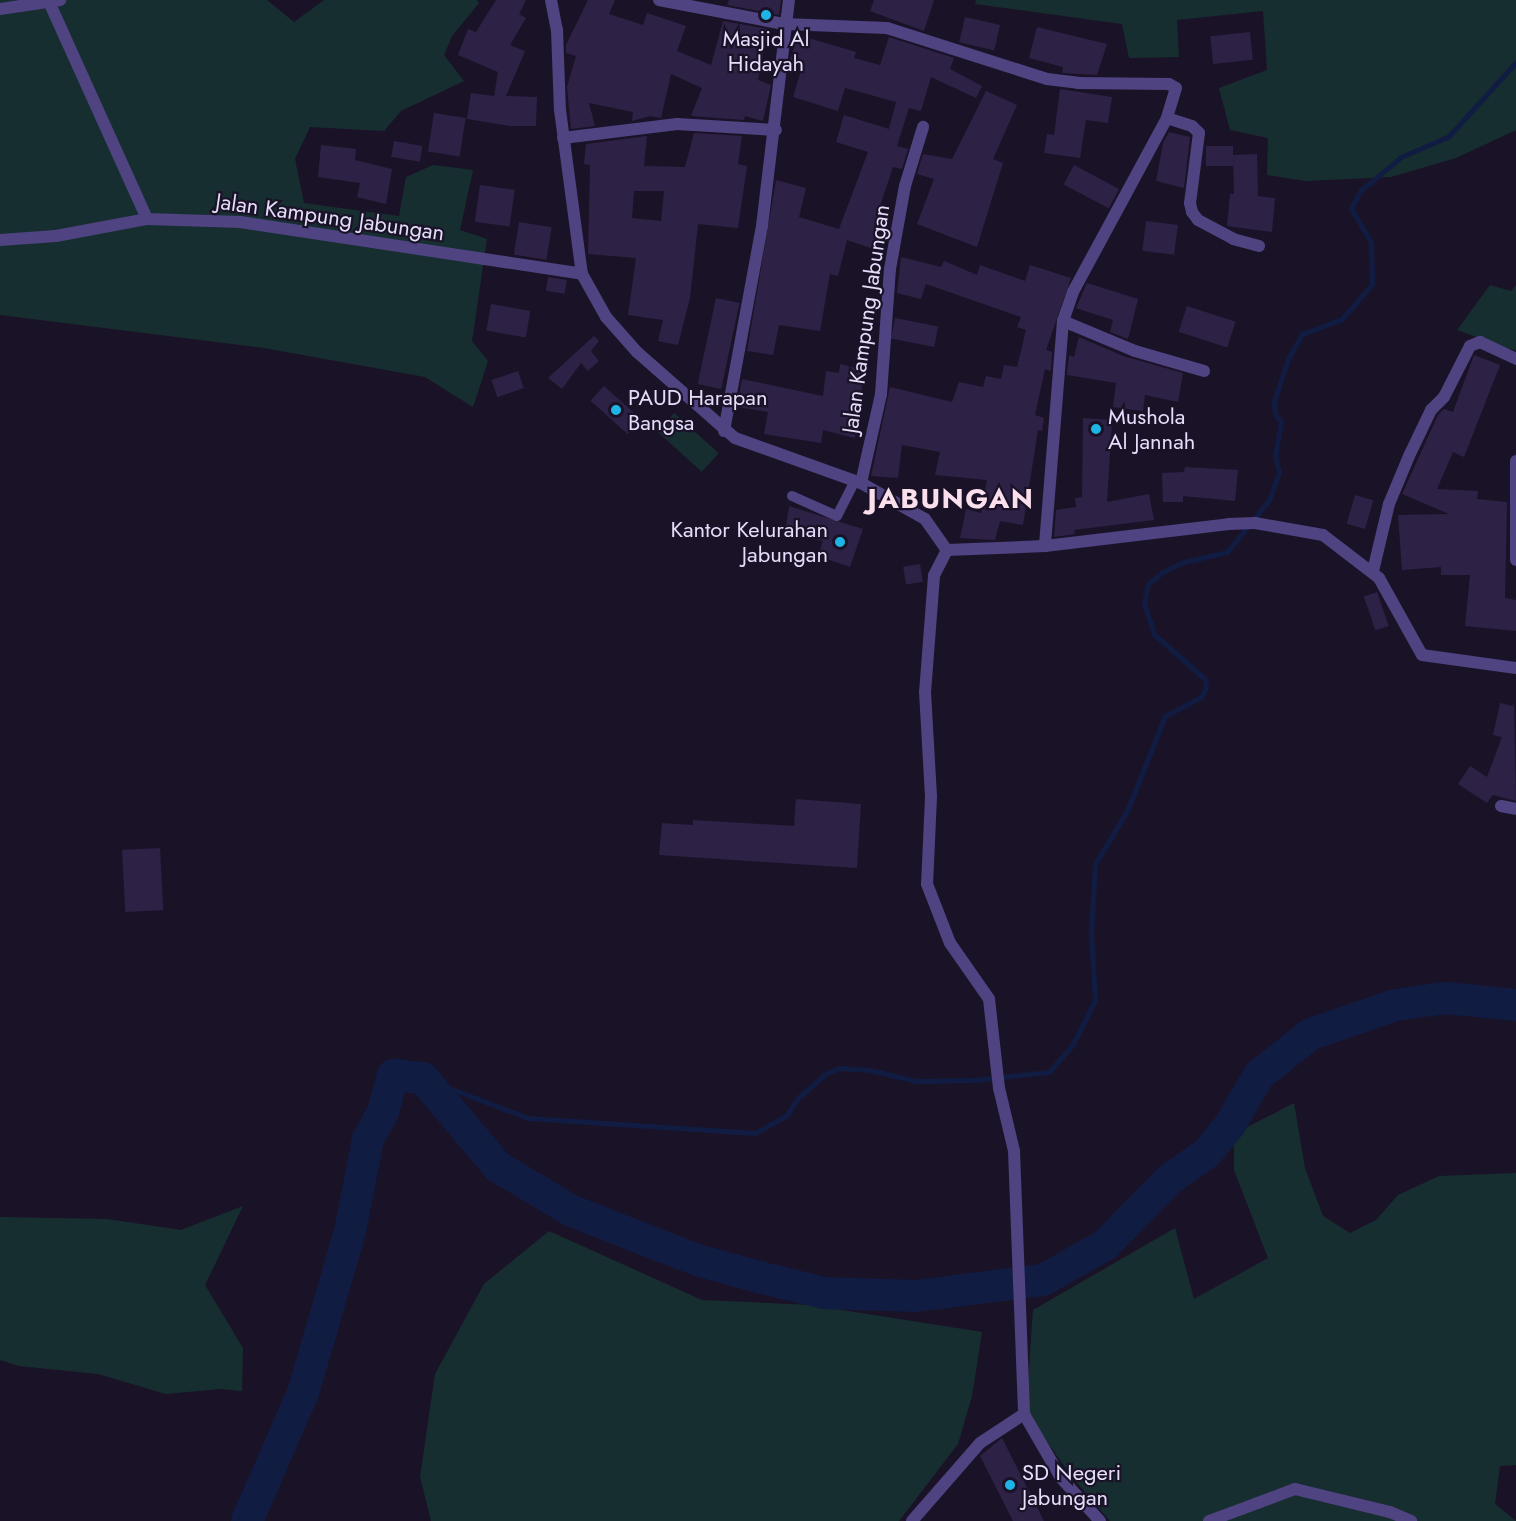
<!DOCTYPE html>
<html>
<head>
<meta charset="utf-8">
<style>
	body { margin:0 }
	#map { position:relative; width:1516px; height:1521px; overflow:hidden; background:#1a1327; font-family:Jost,sans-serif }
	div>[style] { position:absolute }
	.green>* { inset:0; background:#172e31; transform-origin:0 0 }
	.stream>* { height:5px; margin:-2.5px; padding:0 2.5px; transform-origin:2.5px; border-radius:2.5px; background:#111c43 }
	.river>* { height:32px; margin:-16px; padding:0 16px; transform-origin:16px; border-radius:16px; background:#111c43 }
	.building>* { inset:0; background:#2e2146; transform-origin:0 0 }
	.service>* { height:10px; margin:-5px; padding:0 5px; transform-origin:5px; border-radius:5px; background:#4f4381 }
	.minor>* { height:12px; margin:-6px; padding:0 6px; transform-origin:6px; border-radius:6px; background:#4f4381 }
	.tertiary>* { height:12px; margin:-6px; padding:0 6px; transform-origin:6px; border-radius:6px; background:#4f4381 }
	.dots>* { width:16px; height:16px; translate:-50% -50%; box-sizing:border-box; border:3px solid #1a1327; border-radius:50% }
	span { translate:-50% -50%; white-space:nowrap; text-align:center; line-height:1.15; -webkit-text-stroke:4.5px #1a1327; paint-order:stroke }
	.poi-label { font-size:22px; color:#e5ddfb }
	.left { translate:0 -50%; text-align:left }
	.right { translate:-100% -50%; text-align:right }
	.street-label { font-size:22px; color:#e5ddfb }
	.district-label { font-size:28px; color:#fbdfed; font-weight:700; letter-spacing:1.5px }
</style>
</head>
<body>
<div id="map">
	<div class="green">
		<i style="clip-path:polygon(0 0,267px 0,294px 22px,324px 0,477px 0,479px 3px,452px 36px,444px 55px,464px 81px,401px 111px,384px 131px,310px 127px,295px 159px,304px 203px,399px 216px,406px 177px,433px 165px,473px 170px,460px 230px,487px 239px,472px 341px,488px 361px,473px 407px,425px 377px,264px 348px,0 315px)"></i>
		<i style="clip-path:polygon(976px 0,1516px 0,1516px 130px,1456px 158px,1391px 177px,1306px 181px,1267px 175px,1268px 138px,1230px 130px,1219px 88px,1267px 70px,1263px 11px,1177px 20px,1179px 57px,1129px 58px,1122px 24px,975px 4px)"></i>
		<i style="clip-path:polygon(1490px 285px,1511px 291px,1516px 285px,1516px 351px,1457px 330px)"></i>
		<i style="left:674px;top:413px;width:60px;height:25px;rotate:42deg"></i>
		<i style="clip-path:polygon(1294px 1103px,1305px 1168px,1323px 1216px,1350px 1233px,1376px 1220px,1398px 1195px,1439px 1176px,1516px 1173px,1516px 1465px,1500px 1466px,1495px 1504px,1516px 1521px,1110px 1521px,1072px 1477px,1026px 1412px,1033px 1310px,1175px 1228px,1194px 1299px,1268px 1258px,1234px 1170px,1234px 1134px)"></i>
		<i style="clip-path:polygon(243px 1206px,205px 1285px,243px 1348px,242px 1391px,220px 1389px,166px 1394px,98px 1374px,19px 1366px,0 1360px,0 1217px,107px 1219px,181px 1230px)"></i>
		<i style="clip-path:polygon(549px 1231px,702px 1300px,810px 1305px,982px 1332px,972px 1396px,958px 1444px,899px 1521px,431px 1521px,420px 1477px,435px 1374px,484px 1284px)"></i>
	</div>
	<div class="stream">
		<i style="left:423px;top:1078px;width:112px;rotate:20.9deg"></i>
		<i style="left:528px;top:1118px;width:227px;rotate:3.8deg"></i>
		<i style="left:755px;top:1133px;width:35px;rotate:-29deg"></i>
		<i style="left:786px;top:1116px;width:23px;rotate:-56deg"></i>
		<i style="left:799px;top:1097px;width:35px;rotate:-41deg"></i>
		<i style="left:825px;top:1074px;width:15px;rotate:-23deg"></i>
		<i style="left:839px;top:1068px;width:30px;rotate:4deg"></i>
		<i style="left:869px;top:1070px;width:49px;rotate:12.9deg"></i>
		<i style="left:917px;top:1081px;width:57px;rotate:-1deg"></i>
		<i style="left:974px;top:1080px;width:75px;rotate:-6.1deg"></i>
		<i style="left:1049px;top:1072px;width:35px;rotate:-49deg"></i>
		<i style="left:1072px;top:1046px;width:51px;rotate:-63.4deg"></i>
		<i style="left:1095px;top:1000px;width:66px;rotate:-93.5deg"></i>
		<i style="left:1091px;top:934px;width:70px;rotate:-86.7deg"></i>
		<i style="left:1095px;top:864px;width:62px;rotate:-58.9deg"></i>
		<i style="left:1127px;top:811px;width:102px;rotate:-68.2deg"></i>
		<i style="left:1165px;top:716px;width:41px;rotate:-27.8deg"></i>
		<i style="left:1201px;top:697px;width:10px;rotate:-61deg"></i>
		<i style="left:1206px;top:688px;width:9px;rotate:-96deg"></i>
		<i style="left:1205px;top:679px;width:68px;rotate:-138.6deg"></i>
		<i style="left:1154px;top:634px;width:32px;rotate:-108deg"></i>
		<i style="left:1144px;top:604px;width:20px;rotate:-79deg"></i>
		<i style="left:1148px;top:584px;width:17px;rotate:-40deg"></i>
		<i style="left:1161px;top:573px;width:25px;rotate:-26deg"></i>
		<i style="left:1184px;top:562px;width:44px;rotate:-13.1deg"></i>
		<i style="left:1227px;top:552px;width:67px;rotate:-51.1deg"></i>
		<i style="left:1269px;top:500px;width:30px;rotate:-70deg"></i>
		<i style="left:1279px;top:472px;width:16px;rotate:-104deg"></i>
		<i style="left:1275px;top:456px;width:35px;rotate:-80deg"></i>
		<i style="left:1281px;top:422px;width:10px;rotate:-127deg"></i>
		<i style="left:1275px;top:414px;width:13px;rotate:-94deg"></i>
		<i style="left:1274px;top:401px;width:44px;rotate:-71.6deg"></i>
		<i style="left:1288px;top:359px;width:29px;rotate:-61deg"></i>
		<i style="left:1302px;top:334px;width:43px;rotate:-20.6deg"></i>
		<i style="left:1342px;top:319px;width:46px;rotate:-49.4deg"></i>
		<i style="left:1372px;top:284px;width:42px;rotate:-91.4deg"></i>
		<i style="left:1371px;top:242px;width:39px;rotate:-121deg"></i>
		<i style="left:1351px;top:209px;width:20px;rotate:-63deg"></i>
		<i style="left:1360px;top:191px;width:53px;rotate:-39.7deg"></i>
		<i style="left:1401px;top:157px;width:52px;rotate:-23.6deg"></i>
		<i style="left:1449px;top:136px;width:100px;rotate:-47.8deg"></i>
	</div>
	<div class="river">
		<i style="left:247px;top:1521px;width:140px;rotate:-66.4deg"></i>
		<i style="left:303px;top:1393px;width:169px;rotate:-73.8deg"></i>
		<i style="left:350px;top:1231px;width:94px;rotate:-78.9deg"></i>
		<i style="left:368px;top:1139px;width:31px;rotate:-61deg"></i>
		<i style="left:383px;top:1112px;width:38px;rotate:-75deg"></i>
		<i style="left:393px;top:1075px;width:30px;rotate:6deg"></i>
		<i style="left:423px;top:1078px;width:116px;rotate:49.9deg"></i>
		<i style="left:498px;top:1167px;width:86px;rotate:30.7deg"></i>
		<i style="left:572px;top:1211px;width:134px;rotate:21.4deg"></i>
		<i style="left:697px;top:1260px;width:68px;rotate:15.3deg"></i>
		<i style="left:763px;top:1278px;width:63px;rotate:13.8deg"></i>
		<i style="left:824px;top:1293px;width:92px;rotate:1.9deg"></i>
		<i style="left:916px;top:1296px;width:128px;rotate:-7.2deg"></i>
		<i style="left:1043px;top:1280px;width:71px;rotate:-29.4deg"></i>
		<i style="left:1105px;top:1245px;width:93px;rotate:-45.4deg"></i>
		<i style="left:1170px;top:1179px;width:45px;rotate:-35.1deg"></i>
		<i style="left:1207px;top:1153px;width:36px;rotate:-51deg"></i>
		<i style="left:1230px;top:1125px;width:58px;rotate:-59.9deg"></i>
		<i style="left:1259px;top:1075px;width:66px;rotate:-38.3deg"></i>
		<i style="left:1311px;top:1034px;width:89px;rotate:-19deg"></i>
		<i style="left:1395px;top:1005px;width:50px;rotate:-8deg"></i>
		<i style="left:1445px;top:998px;width:71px;rotate:5.6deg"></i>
	</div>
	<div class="building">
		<i style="clip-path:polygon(496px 0,526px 0,519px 14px,526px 18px,510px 45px,525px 51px,506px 96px,537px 97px,536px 126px,510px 126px,467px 119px,471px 93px,494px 96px,498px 72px,458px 55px,468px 29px,476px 32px)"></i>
		<i style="clip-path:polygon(588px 0,615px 0,609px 14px,643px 25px,647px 13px,686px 26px,677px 51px,711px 65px,723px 21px,768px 29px,758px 80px,771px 85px,763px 121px,745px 116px,744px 120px,691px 116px,702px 88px,671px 74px,661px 118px,650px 116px,632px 121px,633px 112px,589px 103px,595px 126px,571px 129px,567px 87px,576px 56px,566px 53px,566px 45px)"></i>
		<i style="clip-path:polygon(729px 0,781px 0,779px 15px,727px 5px)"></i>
		<i style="clip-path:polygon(874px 0,934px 0,924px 31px,870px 11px)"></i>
		<i style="left:965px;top:17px;width:36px;height:26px;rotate:13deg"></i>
		<i style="clip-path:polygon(1037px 27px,1107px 44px,1097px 75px,1062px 73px,1063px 67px,1029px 58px)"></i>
		<i style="left:1250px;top:32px;width:28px;height:40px;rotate:84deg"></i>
		<i style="clip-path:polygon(798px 35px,856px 52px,854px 58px,880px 65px,889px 37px,954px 58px,950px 69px,982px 86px,976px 98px,931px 77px,921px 111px,909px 108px,897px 146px,908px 149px,902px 169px,893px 167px,877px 215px,883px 217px,876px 234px,884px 237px,880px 251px,847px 240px,838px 276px,830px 274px,820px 331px,779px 325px,773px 355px,747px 351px,776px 180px,806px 188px,799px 217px,839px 229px,868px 152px,836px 142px,844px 115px,889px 129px,896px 102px,845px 88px,838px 111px,793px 97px,803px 64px,790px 60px)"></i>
		<i style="clip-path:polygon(1060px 89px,1112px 97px,1108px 123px,1086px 120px,1080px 158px,1044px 153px,1047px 134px,1054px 135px)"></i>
		<i style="clip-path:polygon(986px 91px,1017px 105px,993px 159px,1003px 163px,977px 247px,917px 224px,934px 179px,917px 174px,923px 154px,952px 159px)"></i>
		<i style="left:434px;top:113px;width:32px;height:39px;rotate:9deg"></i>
		<i style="clip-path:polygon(1169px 132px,1190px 137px,1184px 188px,1156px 181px,1163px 143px)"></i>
		<i style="clip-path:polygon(evenodd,694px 133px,742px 136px,738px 164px,747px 166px,738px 228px,698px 224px,690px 298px,678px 345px,658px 341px,663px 320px,628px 315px,636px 258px,588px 254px,590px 165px,584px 164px,586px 144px,647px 136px,644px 166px,685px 167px,694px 133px,634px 191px,664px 191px,661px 221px,632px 218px,634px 191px)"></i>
		<i style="left:394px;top:141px;width:29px;height:16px;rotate:10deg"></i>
		<i style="clip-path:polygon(321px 145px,356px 149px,355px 160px,392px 169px,386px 204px,357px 197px,360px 183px,318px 177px)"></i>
		<i style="left:1206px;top:146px;width:27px;height:20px"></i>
		<i style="clip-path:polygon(1257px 154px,1258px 196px,1275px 198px,1272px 232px,1227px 226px,1230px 194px,1234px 194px,1233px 155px)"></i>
		<i style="left:1074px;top:165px;width:51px;height:22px;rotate:28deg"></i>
		<i style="left:480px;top:185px;width:35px;height:37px;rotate:8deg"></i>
		<i style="left:1146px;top:221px;width:32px;height:30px;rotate:7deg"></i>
		<i style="left:519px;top:222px;width:33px;height:33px;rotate:9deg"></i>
		<i style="clip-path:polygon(901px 257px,941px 267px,944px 261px,977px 275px,980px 265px,1025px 281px,1030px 265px,1071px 278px,1046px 350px,1052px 352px,1051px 371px,1045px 369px,1035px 415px,1044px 418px,1042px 431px,1038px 430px,1023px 525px,1000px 521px,995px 540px,960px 538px,966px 509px,981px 513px,987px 480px,935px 475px,940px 452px,902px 445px,898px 478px,871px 476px,890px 387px,952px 402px,959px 382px,983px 387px,986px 376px,1001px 379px,1004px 365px,1017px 367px,1026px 330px,1017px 327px,1021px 317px,926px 284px,921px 299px,897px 293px)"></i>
		<i style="left:548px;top:277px;width:19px;height:14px;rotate:9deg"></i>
		<i style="clip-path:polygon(1087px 283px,1138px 299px,1128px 339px,1110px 332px,1113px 320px,1076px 308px)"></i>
		<i style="left:716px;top:298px;width:24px;height:88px;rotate:12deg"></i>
		<i style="left:491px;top:304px;width:40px;height:27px;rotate:10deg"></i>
		<i style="left:1187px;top:306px;width:51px;height:27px;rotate:18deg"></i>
		<i style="left:895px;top:318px;width:44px;height:21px;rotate:11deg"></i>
		<i style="clip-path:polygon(594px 336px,599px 341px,591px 351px,599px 361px,588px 371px,581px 363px,562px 389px,548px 378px)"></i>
		<i style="clip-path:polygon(1079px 337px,1123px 356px,1183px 373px,1178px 402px,1145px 395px,1143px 411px,1113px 407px,1116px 383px,1067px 375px,1069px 355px,1074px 357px)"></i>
		<i style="clip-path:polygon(1474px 355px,1500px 365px,1464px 457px,1453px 452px,1437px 489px,1478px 491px,1477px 499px,1507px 502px,1505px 598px,1516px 600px,1516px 631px,1465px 626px,1470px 575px,1441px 575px,1441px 567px,1402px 570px,1398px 515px,1449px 514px,1402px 494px,1438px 415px,1444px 409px,1453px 412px)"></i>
		<i style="clip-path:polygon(840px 364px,864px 370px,855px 438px,823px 430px,821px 443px,764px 434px,768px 412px,737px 407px,742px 379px,823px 396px,826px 371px,839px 373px)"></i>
		<i style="left:518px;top:371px;width:18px;height:28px;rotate:71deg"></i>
		<i style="left:604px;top:386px;width:50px;height:20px;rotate:42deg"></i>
		<i style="clip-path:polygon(1083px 418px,1112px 420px,1107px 502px,1149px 494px,1154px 520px,1074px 530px,1075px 534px,1054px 537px,1056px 510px,1076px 507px,1075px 498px,1082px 497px)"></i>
		<i style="clip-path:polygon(1185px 467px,1238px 470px,1235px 501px,1183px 496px,1183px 502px,1163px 502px,1162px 473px,1184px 472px)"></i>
		<i style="left:1355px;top:495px;width:19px;height:30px;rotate:16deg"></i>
		<i style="clip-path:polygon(789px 506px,863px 529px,850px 567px,818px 556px,823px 541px,785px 535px)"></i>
		<i style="left:920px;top:564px;width:18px;height:17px;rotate:81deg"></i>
		<i style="left:1377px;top:592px;width:36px;height:14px;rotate:71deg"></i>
		<i style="clip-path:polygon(1514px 702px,1516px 801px,1493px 795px,1487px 803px,1458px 784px,1470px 766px,1487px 777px,1502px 737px,1493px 735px,1500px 703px,1513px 706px)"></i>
		<i style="clip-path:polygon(796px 799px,861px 804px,857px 868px,659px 855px,662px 823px,693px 825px,693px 820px,794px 826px)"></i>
		<i style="left:160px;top:848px;width:62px;height:38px;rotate:87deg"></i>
		<i style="clip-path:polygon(1002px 1438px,1044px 1521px,1013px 1521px,980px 1456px)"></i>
	</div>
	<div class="service">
		<i style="left:792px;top:496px;width:49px;rotate:24deg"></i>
		<i style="left:837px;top:516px;width:39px;rotate:-63deg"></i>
	</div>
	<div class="minor">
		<i style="left:659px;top:0;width:127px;rotate:10.9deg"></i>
		<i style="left:784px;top:24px;width:103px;rotate:2.2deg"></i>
		<i style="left:887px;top:28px;width:168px;rotate:17.7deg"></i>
		<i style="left:1047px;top:79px;width:31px;rotate:7deg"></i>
		<i style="left:1078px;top:83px;width:91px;rotate:0.6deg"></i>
		<i style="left:1169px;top:84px;width:8px;rotate:30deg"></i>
		<i style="left:1176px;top:88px;width:31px;rotate:107deg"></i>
		<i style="left:1167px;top:118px;width:198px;rotate:118.4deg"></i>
		<i style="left:1073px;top:292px;width:31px;rotate:109deg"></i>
		<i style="left:1063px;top:321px;width:226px;rotate:94.6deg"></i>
		<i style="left:50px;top:4px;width:236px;rotate:65.7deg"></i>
		<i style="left:0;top:9px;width:61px;rotate:-8.5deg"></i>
		<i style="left:1167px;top:118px;width:26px;rotate:18deg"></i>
		<i style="left:1192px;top:126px;width:10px;rotate:45deg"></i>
		<i style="left:1199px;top:133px;width:71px;rotate:97.3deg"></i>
		<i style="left:1190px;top:203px;width:9px;rotate:77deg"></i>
		<i style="left:1192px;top:212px;width:10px;rotate:53deg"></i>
		<i style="left:1198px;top:220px;width:40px;rotate:28deg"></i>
		<i style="left:1233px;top:239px;width:27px;rotate:15deg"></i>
		<i style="left:563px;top:138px;width:115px;rotate:-7deg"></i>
		<i style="left:677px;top:124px;width:99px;rotate:3.5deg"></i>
		<i style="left:0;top:240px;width:56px;rotate:-4.1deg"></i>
		<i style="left:56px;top:236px;width:93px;rotate:-10.6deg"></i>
		<i style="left:147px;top:219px;width:93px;rotate:1.8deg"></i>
		<i style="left:240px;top:222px;width:346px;rotate:8.6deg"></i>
		<i style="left:1063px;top:321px;width:78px;rotate:22.6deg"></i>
		<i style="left:1135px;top:351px;width:72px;rotate:16.2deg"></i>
		<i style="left:724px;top:431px;width:208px;rotate:-79.5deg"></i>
		<i style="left:762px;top:226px;width:228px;rotate:-83.2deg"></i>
		<i style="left:1516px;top:461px;width:99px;rotate:90deg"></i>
		<i style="left:861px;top:483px;width:91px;rotate:-77.3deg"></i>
		<i style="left:881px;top:394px;width:125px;rotate:-85.9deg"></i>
		<i style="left:890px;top:269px;width:84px;rotate:-79.8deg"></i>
		<i style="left:905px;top:186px;width:62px;rotate:-73deg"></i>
		<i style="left:947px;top:550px;width:29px;rotate:117deg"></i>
		<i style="left:934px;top:576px;width:116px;rotate:94.4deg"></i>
		<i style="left:925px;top:692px;width:105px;rotate:86.7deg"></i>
		<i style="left:931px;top:797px;width:87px;rotate:92.6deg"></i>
		<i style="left:927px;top:884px;width:63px;rotate:68.7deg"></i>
		<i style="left:950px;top:943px;width:68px;rotate:55.1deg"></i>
		<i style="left:989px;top:999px;width:90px;rotate:83.6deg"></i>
		<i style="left:999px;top:1088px;width:65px;rotate:76.6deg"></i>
		<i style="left:1014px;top:1151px;width:263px;rotate:87.8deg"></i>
		<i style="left:1024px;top:1414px;width:74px;rotate:60deg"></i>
		<i style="left:1061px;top:1478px;width:58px;rotate:47.8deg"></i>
		<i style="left:1373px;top:571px;width:69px;rotate:-76.6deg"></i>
		<i style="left:1389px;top:504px;width:52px;rotate:-67.4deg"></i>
		<i style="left:1409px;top:456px;width:51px;rotate:-64.4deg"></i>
		<i style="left:1431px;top:410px;width:18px;rotate:-45deg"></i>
		<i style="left:1444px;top:397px;width:57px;rotate:-63deg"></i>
		<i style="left:1470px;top:346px;width:11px;rotate:-22deg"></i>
		<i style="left:1480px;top:342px;width:40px;rotate:25deg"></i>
		<i style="left:1501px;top:806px;width:15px;rotate:11deg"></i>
		<i style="left:912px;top:1521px;width:103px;rotate:-48.9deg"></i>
		<i style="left:980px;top:1443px;width:53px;rotate:-33.4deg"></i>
		<i style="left:1209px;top:1521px;width:92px;rotate:-20.4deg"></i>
		<i style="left:1295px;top:1489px;width:98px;rotate:13.6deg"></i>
		<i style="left:1390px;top:1512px;width:23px;rotate:23deg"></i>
	</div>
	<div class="tertiary">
		<i style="left:551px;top:0;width:31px;rotate:79deg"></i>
		<i style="left:557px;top:30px;width:80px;rotate:87.9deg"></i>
		<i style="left:560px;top:110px;width:165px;rotate:82.4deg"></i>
		<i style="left:582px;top:274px;width:49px;rotate:60.8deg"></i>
		<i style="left:606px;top:317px;width:47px;rotate:48.5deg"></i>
		<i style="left:637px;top:352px;width:130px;rotate:41.3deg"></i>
		<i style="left:735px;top:438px;width:134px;rotate:19.7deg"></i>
		<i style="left:861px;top:483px;width:73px;rotate:29.4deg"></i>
		<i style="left:925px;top:519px;width:38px;rotate:55deg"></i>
		<i style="left:947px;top:550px;width:98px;rotate:-2.3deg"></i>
		<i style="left:1045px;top:546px;width:185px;rotate:-6.8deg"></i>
		<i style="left:1229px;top:524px;width:26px;rotate:-2deg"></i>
		<i style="left:1255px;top:523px;width:69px;rotate:10deg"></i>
		<i style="left:1323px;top:535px;width:71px;rotate:37.5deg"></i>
		<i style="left:1379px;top:578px;width:88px;rotate:60.8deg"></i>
		<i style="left:1422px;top:655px;width:95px;rotate:7.9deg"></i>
	</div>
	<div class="dots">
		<i style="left:766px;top:15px;background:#1eb5e6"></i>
		<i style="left:616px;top:410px;background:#1eb5e6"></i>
		<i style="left:1096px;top:429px;background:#1eb5e6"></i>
		<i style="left:840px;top:542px;background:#1eb5e6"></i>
		<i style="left:1010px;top:1485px;background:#1eb5e6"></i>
	</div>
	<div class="poi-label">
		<span style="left:766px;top:51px">Masjid Al<br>Hidayah</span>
		<span class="left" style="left:628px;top:410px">PAUD Harapan<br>Bangsa</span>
		<span class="left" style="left:1108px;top:429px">Mushola<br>Al Jannah</span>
		<span class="right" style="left:828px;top:542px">Kantor Kelurahan<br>Jabungan</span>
		<span class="left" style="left:1022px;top:1485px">SD Negeri<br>Jabungan</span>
	</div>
	<div class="street-label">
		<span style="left:330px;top:217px;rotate:8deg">Jalan Kampung Jabungan</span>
		<span style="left:866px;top:319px;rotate:-82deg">Jalan Kampung Jabungan</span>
	</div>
	<div class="district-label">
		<span style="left:951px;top:499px">JABUNGAN</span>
	</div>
</div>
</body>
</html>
